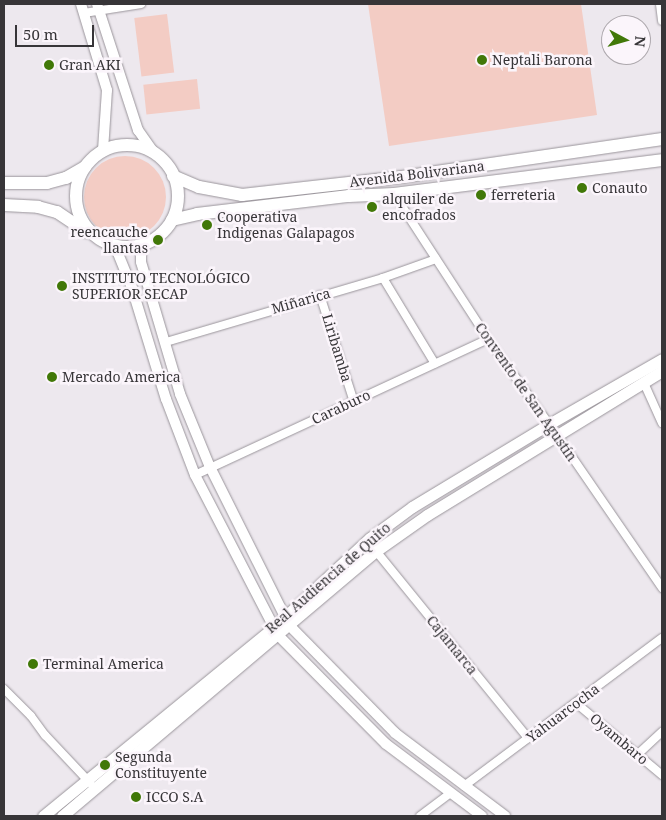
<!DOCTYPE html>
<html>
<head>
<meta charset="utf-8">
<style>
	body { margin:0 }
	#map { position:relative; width:666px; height:820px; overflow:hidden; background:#ede8ee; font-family:"Noto Serif",serif }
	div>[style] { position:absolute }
	.green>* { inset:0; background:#f3ccc4; transform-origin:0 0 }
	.round { border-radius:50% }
	.roads { filter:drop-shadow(0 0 1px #9a959b) drop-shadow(0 0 1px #9a959b) }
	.minor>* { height:8px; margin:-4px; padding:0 4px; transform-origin:4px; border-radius:4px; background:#fff }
	.tertiary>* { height:10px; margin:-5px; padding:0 5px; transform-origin:5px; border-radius:5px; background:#fff }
	.secondary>* { height:11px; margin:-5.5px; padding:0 5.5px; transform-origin:5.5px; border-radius:5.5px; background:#fff }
	.primary>* { height:12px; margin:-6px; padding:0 6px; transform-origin:6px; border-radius:6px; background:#fff }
	.primary>.ring { margin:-6px; padding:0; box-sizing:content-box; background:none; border:12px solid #fff; border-radius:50% }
	.dots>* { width:14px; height:14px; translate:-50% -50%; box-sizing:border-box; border:2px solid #fbf5fb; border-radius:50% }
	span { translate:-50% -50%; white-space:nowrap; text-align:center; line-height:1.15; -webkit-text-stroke:5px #fbf5fb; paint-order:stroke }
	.poi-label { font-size:14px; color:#373538 }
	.left { translate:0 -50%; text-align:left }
	.right { translate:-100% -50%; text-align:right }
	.street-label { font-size:14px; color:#373538 }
	.frame { position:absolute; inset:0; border:5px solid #373538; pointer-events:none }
	.north { position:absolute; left:601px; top:15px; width:50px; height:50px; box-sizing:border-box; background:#fbf5fb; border:1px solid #ada8ad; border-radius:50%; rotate:96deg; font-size:14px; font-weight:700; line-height:20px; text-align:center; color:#373538 }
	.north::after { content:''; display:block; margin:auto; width:18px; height:22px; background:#417808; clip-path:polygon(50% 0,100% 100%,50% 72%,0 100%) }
	.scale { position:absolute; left:15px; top:25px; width:79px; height:22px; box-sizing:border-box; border:2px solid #373538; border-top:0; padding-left:6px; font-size:15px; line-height:18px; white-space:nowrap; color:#373538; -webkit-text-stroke:4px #fbf5fb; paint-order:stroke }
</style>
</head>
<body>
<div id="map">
	<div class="green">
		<i style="clip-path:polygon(368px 4px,581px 4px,597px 115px,389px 146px)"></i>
		<i style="left:167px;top:14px;width:59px;height:33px;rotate:83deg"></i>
		<i style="left:197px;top:79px;width:30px;height:54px;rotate:84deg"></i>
		<i class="round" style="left:84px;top:156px;width:82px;height:82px"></i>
	</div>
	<div class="roads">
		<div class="minor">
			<i style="left:660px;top:4px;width:17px;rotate:83deg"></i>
			<i style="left:84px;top:13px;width:58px;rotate:-9deg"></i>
			<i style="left:394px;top:194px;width:173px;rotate:57deg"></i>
			<i style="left:488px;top:339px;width:118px;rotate:54.3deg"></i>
			<i style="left:557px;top:435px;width:186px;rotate:55.5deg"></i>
			<i style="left:383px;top:278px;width:100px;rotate:58.8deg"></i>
			<i style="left:320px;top:295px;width:112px;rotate:72.4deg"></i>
			<i style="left:166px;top:342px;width:226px;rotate:-16.4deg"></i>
			<i style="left:383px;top:278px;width:56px;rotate:-19.7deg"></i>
			<i style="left:644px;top:383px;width:44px;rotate:65.8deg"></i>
			<i style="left:195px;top:475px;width:323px;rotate:-24.9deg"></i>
			<i style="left:376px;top:551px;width:241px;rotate:50.9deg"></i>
			<i style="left:4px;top:689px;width:38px;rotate:45deg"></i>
			<i style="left:31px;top:716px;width:24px;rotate:54deg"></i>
			<i style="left:45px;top:735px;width:66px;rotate:46.8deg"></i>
			<i style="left:576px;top:703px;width:112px;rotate:39.9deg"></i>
			<i style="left:637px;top:755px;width:34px;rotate:-43deg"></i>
			<i style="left:464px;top:786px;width:247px;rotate:-36.8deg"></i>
			<i style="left:420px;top:816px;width:39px;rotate:-37deg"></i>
		</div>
		<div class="tertiary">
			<i style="left:81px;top:4px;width:90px;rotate:73.2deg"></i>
			<i style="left:107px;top:90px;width:61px;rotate:93.8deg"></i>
			<i style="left:97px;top:4px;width:133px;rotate:72deg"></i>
			<i style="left:138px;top:130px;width:28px;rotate:55deg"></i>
			<i style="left:115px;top:246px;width:45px;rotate:68deg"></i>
			<i style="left:132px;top:288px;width:116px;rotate:73deg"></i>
			<i style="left:166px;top:399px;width:81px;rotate:69.1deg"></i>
			<i style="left:195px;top:475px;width:180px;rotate:62.6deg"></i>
			<i style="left:278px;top:635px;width:153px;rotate:45.3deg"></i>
			<i style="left:386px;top:744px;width:120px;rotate:36.9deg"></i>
			<i style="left:141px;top:246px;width:16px;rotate:90deg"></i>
			<i style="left:141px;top:262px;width:138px;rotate:73.5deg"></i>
			<i style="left:180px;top:394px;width:79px;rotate:67.7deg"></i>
			<i style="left:210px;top:467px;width:177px;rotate:63.4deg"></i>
			<i style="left:289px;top:625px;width:151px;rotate:45.5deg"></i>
			<i style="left:395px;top:733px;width:138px;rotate:37deg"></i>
		</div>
		<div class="secondary">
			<i style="left:43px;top:816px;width:297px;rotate:-39.3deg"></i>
			<i style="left:273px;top:628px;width:132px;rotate:-42.9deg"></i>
			<i style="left:370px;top:538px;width:52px;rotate:-36.4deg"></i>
			<i style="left:412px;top:507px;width:160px;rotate:-31.2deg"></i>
			<i style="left:549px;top:424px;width:130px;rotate:-29.9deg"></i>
			<i style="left:62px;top:816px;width:411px;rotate:-40.2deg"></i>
			<i style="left:376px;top:551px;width:62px;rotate:-35.2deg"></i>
			<i style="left:427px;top:515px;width:276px;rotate:-31.5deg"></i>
		</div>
		<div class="primary">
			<i class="ring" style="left:76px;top:145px;width:90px;height:90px"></i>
			<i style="left:173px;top:176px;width:28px;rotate:23deg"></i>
			<i style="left:199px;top:187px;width:44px;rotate:10.5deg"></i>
			<i style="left:242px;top:195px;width:161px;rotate:-6.4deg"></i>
			<i style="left:402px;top:177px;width:263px;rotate:-8.3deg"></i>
			<i style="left:4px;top:183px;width:43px"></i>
			<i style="left:47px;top:183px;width:20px;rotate:-15deg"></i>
			<i style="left:66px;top:178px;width:22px;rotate:-30deg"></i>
			<i style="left:4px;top:205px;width:34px;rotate:3deg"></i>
			<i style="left:38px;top:207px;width:20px;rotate:15deg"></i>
			<i style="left:57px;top:212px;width:36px;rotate:34deg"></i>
			<i style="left:172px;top:220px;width:26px;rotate:-13deg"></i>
			<i style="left:197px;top:214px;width:153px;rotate:-6.8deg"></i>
			<i style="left:349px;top:196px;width:45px;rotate:-2.5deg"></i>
			<i style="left:394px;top:194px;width:270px;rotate:-7.2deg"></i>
		</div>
	</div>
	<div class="dots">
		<i style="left:482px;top:60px;background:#417808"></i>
		<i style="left:49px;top:65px;background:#417808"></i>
		<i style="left:582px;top:188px;background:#417808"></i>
		<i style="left:481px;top:195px;background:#417808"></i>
		<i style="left:372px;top:207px;background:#417808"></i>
		<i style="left:207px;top:225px;background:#417808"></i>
		<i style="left:158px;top:240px;background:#417808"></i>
		<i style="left:62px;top:286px;background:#417808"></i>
		<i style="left:52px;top:377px;background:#417808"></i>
		<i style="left:33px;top:664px;background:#417808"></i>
		<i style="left:105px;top:765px;background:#417808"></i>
		<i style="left:136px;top:797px;background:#417808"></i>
	</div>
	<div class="poi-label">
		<span class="left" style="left:492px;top:60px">Neptali Barona</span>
		<span class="left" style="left:59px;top:65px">Gran AKI</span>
		<span class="left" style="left:592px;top:188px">Conauto</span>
		<span class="left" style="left:491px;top:195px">ferreteria</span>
		<span class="left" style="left:382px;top:207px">alquiler de<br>encofrados</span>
		<span class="left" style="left:217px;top:225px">Cooperativa<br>Indigenas Galapagos</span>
		<span class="right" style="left:148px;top:240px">reencauche<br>llantas</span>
		<span class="left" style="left:72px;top:286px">INSTITUTO TECNOLÓGICO<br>SUPERIOR SECAP</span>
		<span class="left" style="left:62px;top:377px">Mercado America</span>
		<span class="left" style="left:43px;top:664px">Terminal America</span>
		<span class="left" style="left:115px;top:765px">Segunda<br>Constituyente</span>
		<span class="left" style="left:146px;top:797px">ICCO S.A</span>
	</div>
	<div class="street-label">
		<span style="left:417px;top:174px;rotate:-7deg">Avenida Bolivariana</span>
		<span style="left:301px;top:301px;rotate:-16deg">Miñarica</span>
		<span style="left:337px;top:348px;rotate:73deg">Liribamba</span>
		<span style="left:526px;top:392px;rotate:55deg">Convento de San Agustín</span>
		<span style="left:341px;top:407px;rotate:-25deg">Caraburo</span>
		<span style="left:328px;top:578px;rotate:-41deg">Real Audiencia de Quito</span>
		<span style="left:452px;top:645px;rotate:51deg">Cajamarca</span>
		<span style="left:563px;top:713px;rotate:-37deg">Yahuarcocha</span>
		<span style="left:619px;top:739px;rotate:40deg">Oyambaro</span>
	</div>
	<div class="frame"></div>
	<div class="north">N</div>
	<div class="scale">50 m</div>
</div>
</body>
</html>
